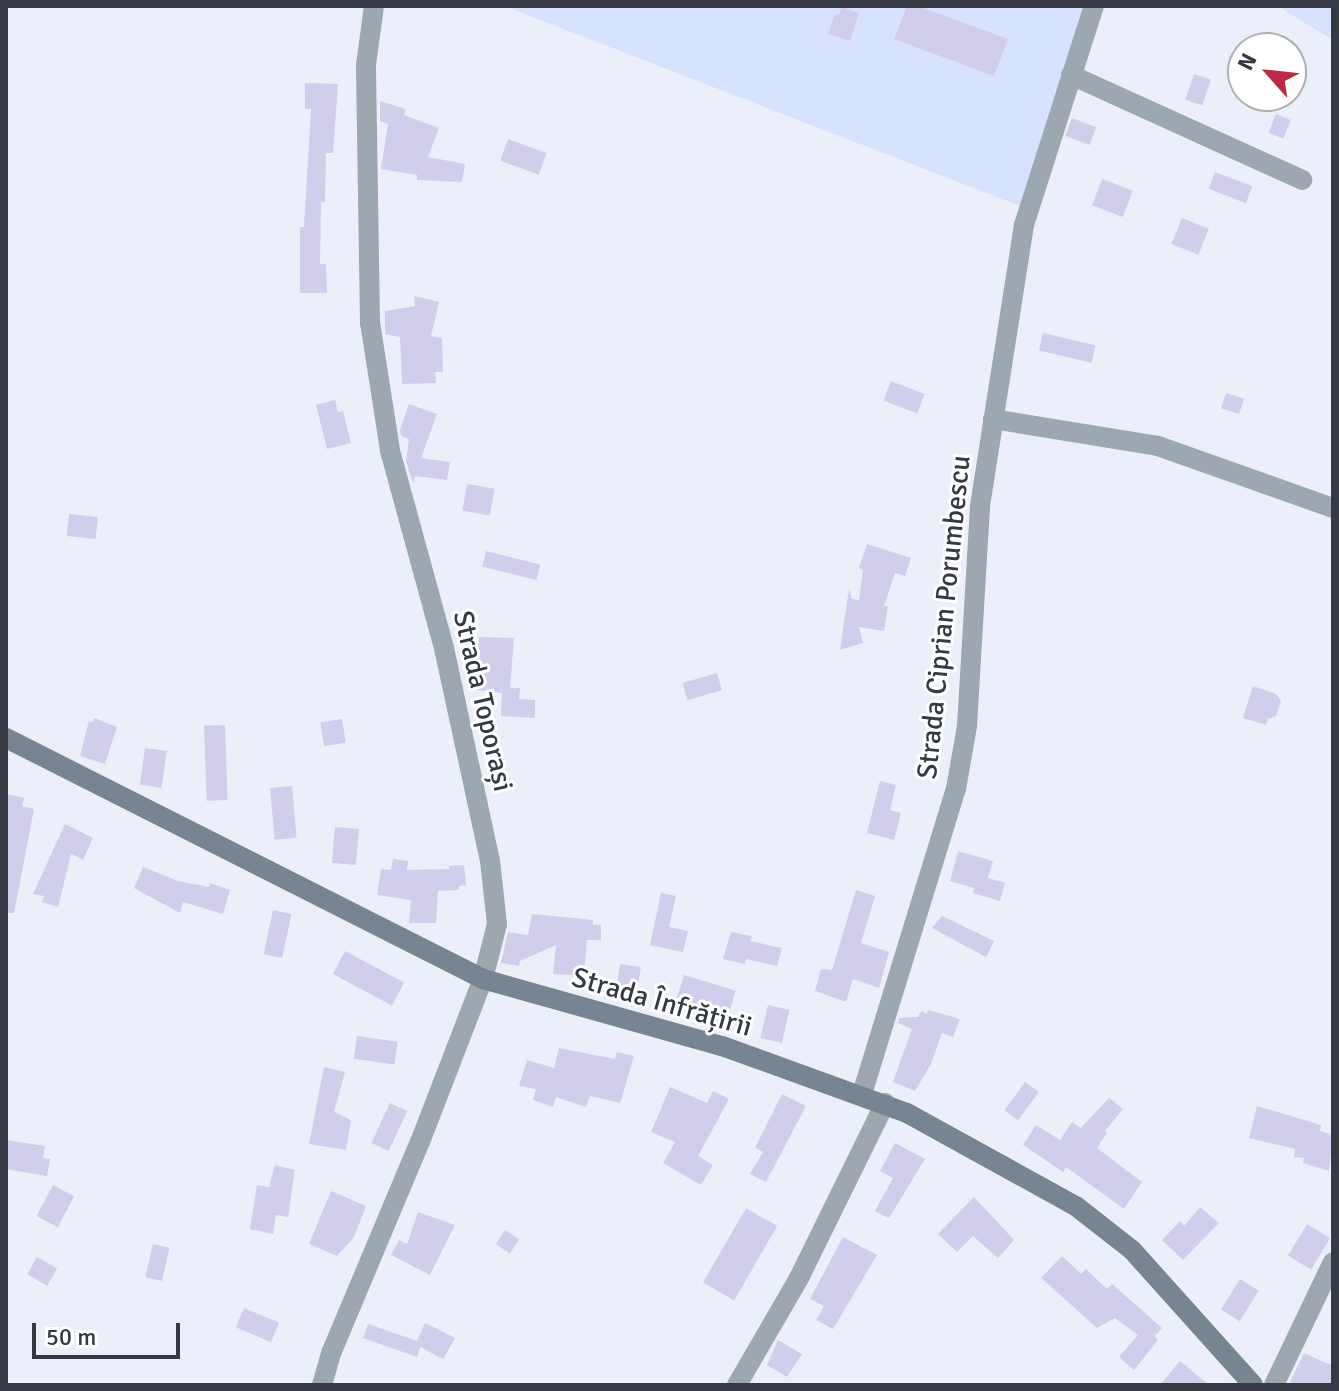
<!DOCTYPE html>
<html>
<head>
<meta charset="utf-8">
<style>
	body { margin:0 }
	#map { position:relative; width:1339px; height:1391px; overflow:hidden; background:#eaeffa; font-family:Signika,sans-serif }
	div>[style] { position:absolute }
	.built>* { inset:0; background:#d7e3fd }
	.building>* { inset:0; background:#d0ceea; transform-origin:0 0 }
	.minor>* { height:20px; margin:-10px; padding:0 10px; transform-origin:10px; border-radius:10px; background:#9da7b0 }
	.secondary>* { height:20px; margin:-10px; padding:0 10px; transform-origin:10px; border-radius:10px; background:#768591 }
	span { translate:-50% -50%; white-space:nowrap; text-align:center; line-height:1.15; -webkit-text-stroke:6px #fff; paint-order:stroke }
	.street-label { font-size:28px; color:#343943 }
	.frame { position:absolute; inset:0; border:8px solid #343943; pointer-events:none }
	.north { position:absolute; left:1227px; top:32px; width:80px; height:80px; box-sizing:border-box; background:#fff; border:2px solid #aeb0b4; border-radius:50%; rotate:297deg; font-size:22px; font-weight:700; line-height:32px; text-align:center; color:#343943 }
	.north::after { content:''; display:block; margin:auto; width:28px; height:36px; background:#ba2945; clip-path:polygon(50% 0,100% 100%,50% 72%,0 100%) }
	.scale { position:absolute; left:32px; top:1323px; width:148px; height:36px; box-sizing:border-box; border:4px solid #343943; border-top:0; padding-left:10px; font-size:24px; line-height:28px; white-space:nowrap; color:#343943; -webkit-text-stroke:6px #fff; paint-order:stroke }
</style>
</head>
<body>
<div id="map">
	<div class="built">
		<i style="clip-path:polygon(504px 6px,1104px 6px,1028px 209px)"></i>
		<i style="clip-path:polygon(1277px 6px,1333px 6px,1333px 40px)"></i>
	</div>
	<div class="building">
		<i style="clip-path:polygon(907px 6px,918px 6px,1008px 39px,994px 76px,894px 39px)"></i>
		<i style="clip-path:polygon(842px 7px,859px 13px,850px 41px,828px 34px,835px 14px,839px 15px)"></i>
		<i style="left:1194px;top:74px;width:18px;height:27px;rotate:19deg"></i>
		<i style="clip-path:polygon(305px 83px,338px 84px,333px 153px,326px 153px,325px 202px,321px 202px,320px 264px,326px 264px,327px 293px,300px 293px,300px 227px,304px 227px,311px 109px,305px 109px)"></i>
		<i style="clip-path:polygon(380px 101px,406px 109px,404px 115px,439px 128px,428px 157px,465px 164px,462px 182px,417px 180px,417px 175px,381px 169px,388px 124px,380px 121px)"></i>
		<i style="left:1276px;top:114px;width:16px;height:20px;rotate:22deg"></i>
		<i style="left:1072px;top:118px;width:26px;height:19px;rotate:21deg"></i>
		<i style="left:508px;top:139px;width:41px;height:23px;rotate:20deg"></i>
		<i style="left:1215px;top:172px;width:40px;height:18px;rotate:21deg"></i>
		<i style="left:1102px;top:179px;width:33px;height:28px;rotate:21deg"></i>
		<i style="left:1182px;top:218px;width:29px;height:28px;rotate:22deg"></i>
		<i style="clip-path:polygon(414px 296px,439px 302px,431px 336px,442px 338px,443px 372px,435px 372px,436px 383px,402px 384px,400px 337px,385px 334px,385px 311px,415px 306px)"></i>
		<i style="left:1043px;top:333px;width:54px;height:18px;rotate:13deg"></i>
		<i style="left:891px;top:381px;width:36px;height:21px;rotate:21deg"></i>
		<i style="left:1226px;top:393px;width:19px;height:16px;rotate:18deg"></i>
		<i style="clip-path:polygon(335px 400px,338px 412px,343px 411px,351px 443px,327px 449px,316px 405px)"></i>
		<i style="clip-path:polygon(409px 404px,437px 414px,421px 458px,450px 462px,447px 480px,415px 476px,413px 483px,406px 461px,409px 439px,401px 436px,400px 430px)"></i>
		<i style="left:467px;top:484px;width:28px;height:27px;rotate:10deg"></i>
		<i style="left:69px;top:514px;width:29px;height:22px;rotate:6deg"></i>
		<i style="clip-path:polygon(867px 544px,911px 558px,905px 576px,895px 573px,884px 606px,888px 606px,884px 631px,859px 627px,863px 643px,840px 650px,849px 589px,852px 599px,859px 600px,863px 570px,859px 568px)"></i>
		<i style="left:486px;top:551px;width:56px;height:16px;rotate:14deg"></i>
		<i style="clip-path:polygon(479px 637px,514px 638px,510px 688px,520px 688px,519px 699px,535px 700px,535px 718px,501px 716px,502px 693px,476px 690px)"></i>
		<i style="left:717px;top:673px;width:18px;height:36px;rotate:74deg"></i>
		<i style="clip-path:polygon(1253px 686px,1276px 694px,1281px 701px,1276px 716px,1268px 719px,1266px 725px,1243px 718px)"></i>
		<i style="clip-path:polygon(94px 718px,117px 727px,105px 764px,80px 756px,89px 721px,93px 722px)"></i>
		<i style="left:342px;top:719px;width:24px;height:22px;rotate:81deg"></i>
		<i style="left:225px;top:725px;width:75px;height:21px;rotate:88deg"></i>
		<i style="left:145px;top:748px;width:22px;height:37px;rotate:8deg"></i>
		<i style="clip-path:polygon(880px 781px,896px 785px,890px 810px,901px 813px,894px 840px,867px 833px)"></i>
		<i style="left:292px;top:786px;width:52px;height:22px;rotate:85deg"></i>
		<i style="clip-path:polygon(6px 794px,24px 798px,22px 806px,34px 809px,14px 913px,6px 913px)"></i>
		<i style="clip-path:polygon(65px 824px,93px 838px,83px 860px,71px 854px,58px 907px,42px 902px,44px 896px,33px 894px)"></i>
		<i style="left:335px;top:827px;width:24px;height:36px;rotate:5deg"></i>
		<i style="clip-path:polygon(958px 851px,993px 861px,988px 878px,1005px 883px,1000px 901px,973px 893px,974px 888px,950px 881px)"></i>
		<i style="clip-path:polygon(393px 859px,408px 861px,407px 870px,449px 869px,449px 866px,464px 865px,466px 885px,459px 886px,459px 890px,438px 891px,436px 923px,409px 923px,411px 900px,377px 895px,381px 869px,391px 870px)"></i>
		<i style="clip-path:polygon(143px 867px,178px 881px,209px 887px,210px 883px,230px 890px,223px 914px,183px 902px,180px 913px,134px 888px)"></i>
		<i style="clip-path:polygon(856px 890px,875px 896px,861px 943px,889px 952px,879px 988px,853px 979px,846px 1002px,815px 991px,821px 969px,832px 970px)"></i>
		<i style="clip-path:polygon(661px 893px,676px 896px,669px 927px,688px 931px,683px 952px,650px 945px)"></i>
		<i style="left:273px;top:910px;width:19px;height:45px;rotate:12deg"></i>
		<i style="clip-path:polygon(532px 914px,593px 920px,593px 925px,601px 925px,601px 940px,587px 940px,584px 976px,553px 974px,556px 945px,520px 961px,519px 966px,501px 963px,508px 932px,528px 935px)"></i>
		<i style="clip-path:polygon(942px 916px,994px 941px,986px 957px,932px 928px)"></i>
		<i style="clip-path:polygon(731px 932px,752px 936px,750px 941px,782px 948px,777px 966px,746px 959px,745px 964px,723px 959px)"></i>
		<i style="left:345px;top:951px;width:67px;height:26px;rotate:28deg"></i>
		<i style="left:620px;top:964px;width:21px;height:26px;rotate:8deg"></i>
		<i style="left:684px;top:975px;width:54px;height:37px;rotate:17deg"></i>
		<i style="left:768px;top:1005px;width:22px;height:34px;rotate:13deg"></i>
		<i style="clip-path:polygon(928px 1010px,960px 1019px,953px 1037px,942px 1033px,931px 1064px,915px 1091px,893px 1082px,912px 1029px,898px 1023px,899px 1018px,918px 1017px,921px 1011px,927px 1014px)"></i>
		<i style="left:357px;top:1036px;width:41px;height:23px;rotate:8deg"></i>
		<i style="clip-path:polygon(559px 1048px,615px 1059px,617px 1052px,634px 1056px,620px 1103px,590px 1096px,586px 1107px,556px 1097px,553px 1107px,533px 1100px,536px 1089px,519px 1086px,527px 1060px,554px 1068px)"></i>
		<i style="clip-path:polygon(324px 1067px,345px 1072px,334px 1112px,351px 1120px,346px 1150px,309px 1144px)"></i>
		<i style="left:1025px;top:1082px;width:17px;height:35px;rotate:36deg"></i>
		<i style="clip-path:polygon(670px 1087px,707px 1103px,713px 1091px,729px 1099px,698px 1156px,713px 1165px,701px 1185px,663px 1163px,675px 1142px,651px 1132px)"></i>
		<i style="clip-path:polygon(782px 1094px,806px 1106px,766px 1182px,750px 1174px,763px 1152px,755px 1148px)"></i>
		<i style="clip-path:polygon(1109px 1098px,1123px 1109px,1105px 1131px,1107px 1133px,1097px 1148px,1142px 1182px,1124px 1209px,1066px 1167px,1063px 1172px,1023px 1145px,1036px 1125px,1060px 1140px,1072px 1122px,1081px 1128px)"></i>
		<i style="left:390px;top:1103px;width:19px;height:44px;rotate:25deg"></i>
		<i style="clip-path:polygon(1257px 1106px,1321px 1125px,1320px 1131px,1333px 1135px,1329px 1171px,1303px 1163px,1304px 1158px,1294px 1157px,1295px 1149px,1249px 1138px)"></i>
		<i style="clip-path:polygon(6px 1140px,45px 1146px,43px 1158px,50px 1159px,47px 1176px,6px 1169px)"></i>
		<i style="clip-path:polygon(895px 1143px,925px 1159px,889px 1218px,875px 1211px,893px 1178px,880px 1171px)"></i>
		<i style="clip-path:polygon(275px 1165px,295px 1170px,288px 1217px,276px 1215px,273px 1234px,250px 1229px,257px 1185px,269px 1187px)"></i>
		<i style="left:53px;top:1185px;width:24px;height:35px;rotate:28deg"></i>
		<i style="clip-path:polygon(331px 1191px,366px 1206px,354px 1237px,337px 1256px,309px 1244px)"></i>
		<i style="clip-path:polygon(974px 1197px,1014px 1240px,998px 1258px,973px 1236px,957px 1252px,938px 1234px)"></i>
		<i style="clip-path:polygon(1200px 1207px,1219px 1223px,1183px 1260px,1162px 1240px,1180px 1221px,1184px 1226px)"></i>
		<i style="left:746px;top:1208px;width:36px;height:86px;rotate:30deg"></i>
		<i style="clip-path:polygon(418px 1212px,455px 1225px,430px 1275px,391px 1255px,399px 1240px,407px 1244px)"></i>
		<i style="left:1307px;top:1224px;width:27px;height:37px;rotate:31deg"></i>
		<i style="left:505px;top:1230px;width:17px;height:17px;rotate:33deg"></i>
		<i style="clip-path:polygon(843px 1237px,877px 1255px,833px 1329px,816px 1320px,824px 1306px,810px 1299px)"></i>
		<i style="left:153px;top:1244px;width:17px;height:34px;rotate:13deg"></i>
		<i style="clip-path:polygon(1062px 1256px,1081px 1274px,1086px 1269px,1107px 1289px,1112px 1284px,1162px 1328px,1155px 1336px,1158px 1340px,1134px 1370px,1119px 1357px,1138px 1335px,1115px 1318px,1097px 1328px,1041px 1278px)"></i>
		<i style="left:37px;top:1257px;width:23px;height:20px;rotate:29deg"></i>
		<i style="left:1240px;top:1279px;width:22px;height:36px;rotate:32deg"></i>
		<i style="left:244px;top:1308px;width:38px;height:21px;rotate:23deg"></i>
		<i style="clip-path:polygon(425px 1323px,455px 1338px,443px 1359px,420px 1347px,417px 1357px,363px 1338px,368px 1324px,417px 1341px)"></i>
		<i style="clip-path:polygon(778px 1340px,802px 1354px,787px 1377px,767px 1365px)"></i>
		<i style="clip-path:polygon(1304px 1353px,1333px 1366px,1333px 1385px,1297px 1385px,1290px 1382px)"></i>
		<i style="clip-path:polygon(1180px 1361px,1209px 1385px,1160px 1385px)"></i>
	</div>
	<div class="minor">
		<i style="left:1071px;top:75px;width:254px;rotate:24.4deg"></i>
		<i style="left:993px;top:419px;width:167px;rotate:9.3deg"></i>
		<i style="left:1158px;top:446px;width:186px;rotate:19.5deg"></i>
		<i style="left:862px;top:1094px;width:319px;rotate:-72.9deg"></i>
		<i style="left:956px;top:789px;width:64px;rotate:-80.1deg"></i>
		<i style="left:967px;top:726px;width:220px;rotate:-86.6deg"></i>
		<i style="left:980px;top:506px;width:284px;rotate:-81.1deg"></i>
		<i style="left:1024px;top:225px;width:230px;rotate:-72.3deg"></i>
		<i style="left:322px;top:1385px;width:35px;rotate:-74deg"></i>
		<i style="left:332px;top:1351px;width:227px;rotate:-67.2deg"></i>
		<i style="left:420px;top:1142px;width:175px;rotate:-68.9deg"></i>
		<i style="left:483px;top:979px;width:57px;rotate:-75.7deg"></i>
		<i style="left:497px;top:924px;width:63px;rotate:-96.3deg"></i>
		<i style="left:490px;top:861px;width:218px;rotate:-102.2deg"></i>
		<i style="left:444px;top:648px;width:205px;rotate:-105.3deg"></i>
		<i style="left:390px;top:450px;width:129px;rotate:-98.9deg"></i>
		<i style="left:370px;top:323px;width:258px;rotate:-90.9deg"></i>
		<i style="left:366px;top:65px;width:60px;rotate:-82.3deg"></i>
		<i style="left:737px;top:1385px;width:124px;rotate:-59.9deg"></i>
		<i style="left:799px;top:1278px;width:195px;rotate:-63.8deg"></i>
		<i style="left:1274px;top:1385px;width:136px;rotate:-64.4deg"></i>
	</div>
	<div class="secondary">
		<i style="left:6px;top:738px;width:534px;rotate:26.8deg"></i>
		<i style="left:483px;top:979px;width:248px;rotate:15.7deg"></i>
		<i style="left:722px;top:1046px;width:197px;rotate:19.9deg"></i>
		<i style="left:907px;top:1113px;width:194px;rotate:28.9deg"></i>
		<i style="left:1077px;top:1207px;width:70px;rotate:38deg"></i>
		<i style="left:1132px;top:1250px;width:181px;rotate:48.1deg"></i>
	</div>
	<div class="street-label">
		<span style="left:944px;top:617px;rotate:-84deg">Strada Ciprian Porumbescu</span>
		<span style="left:483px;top:701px;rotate:77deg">Strada Toporași</span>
		<span style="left:662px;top:1002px;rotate:16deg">Strada Înfrățirii</span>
	</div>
	<div class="frame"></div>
	<div class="north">N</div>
	<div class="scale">50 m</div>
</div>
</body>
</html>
